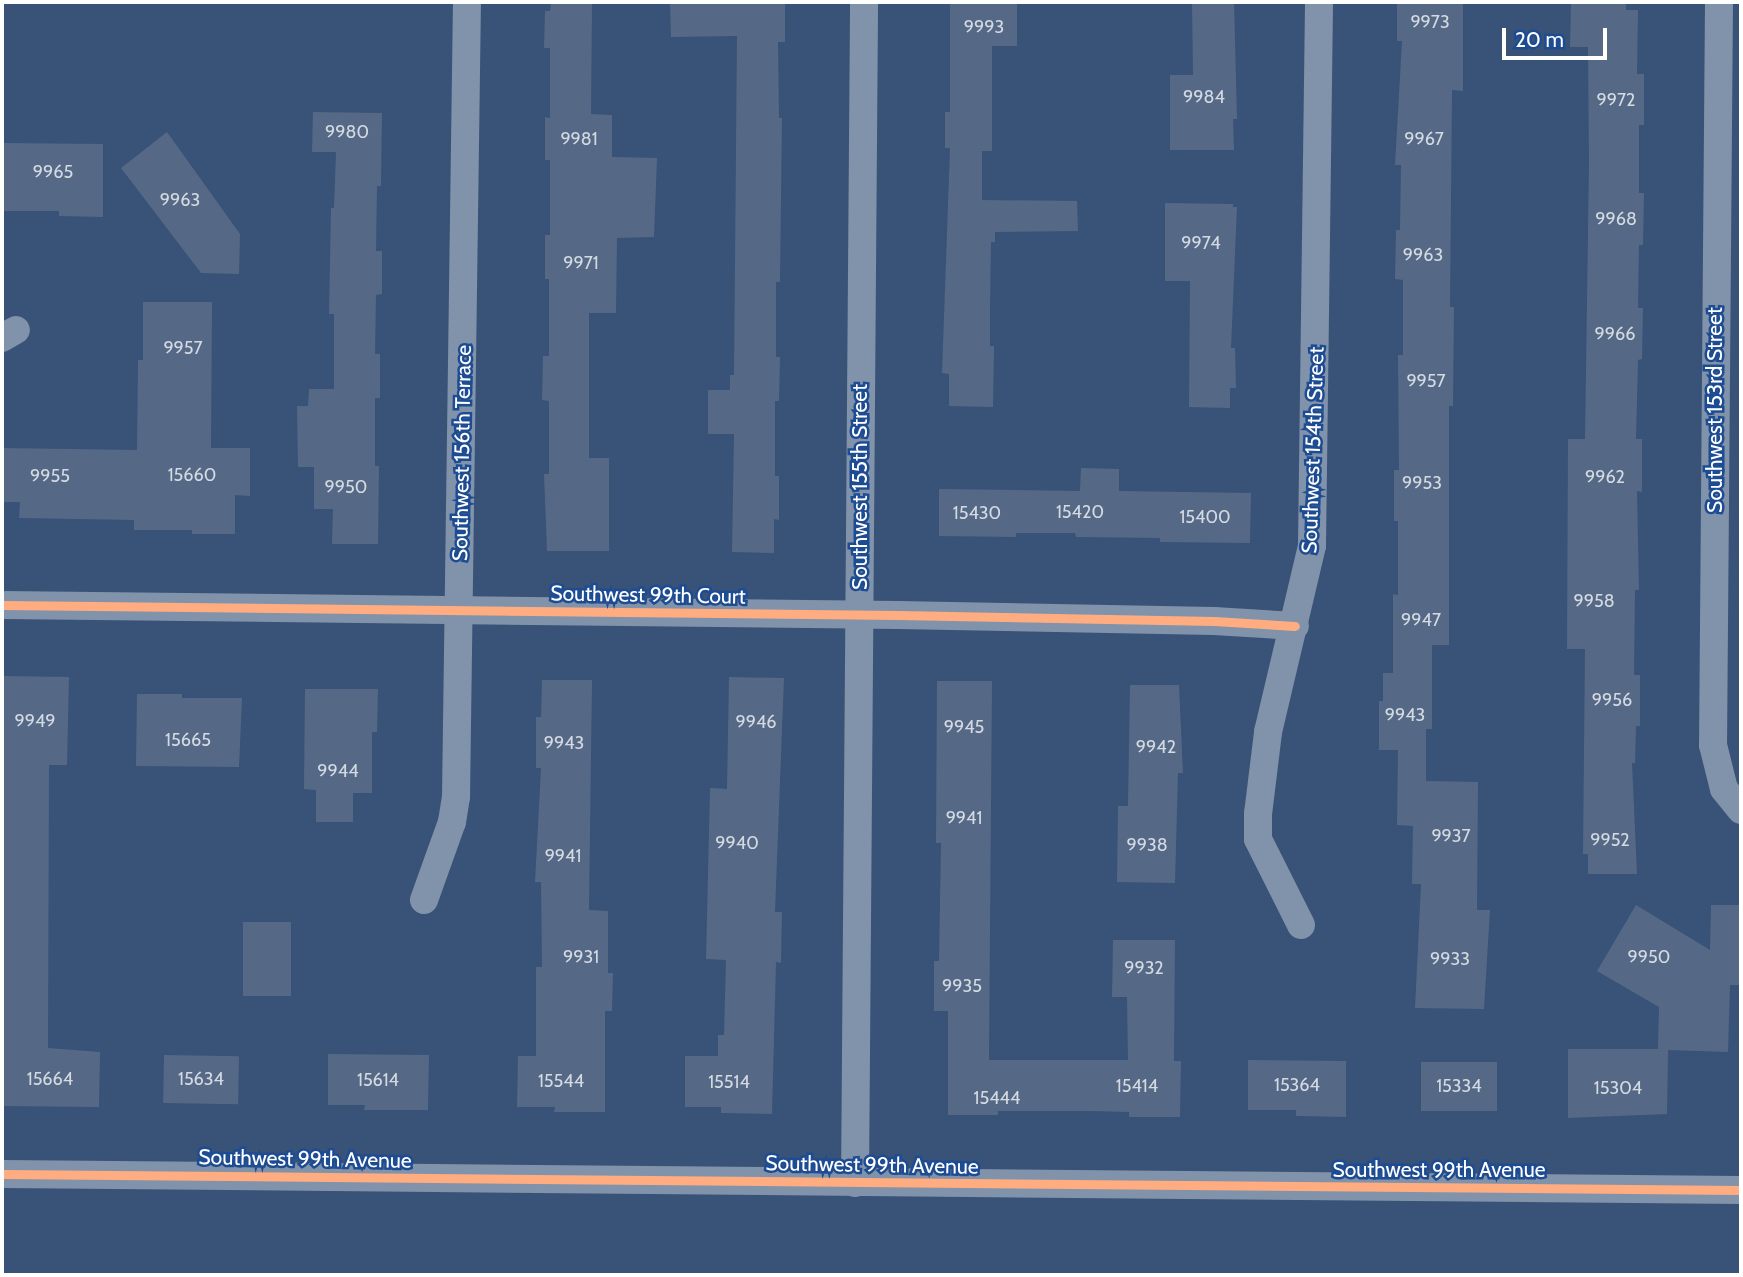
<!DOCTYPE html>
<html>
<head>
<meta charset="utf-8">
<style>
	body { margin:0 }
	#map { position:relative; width:1743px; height:1277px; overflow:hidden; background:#395277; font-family:Cabin,sans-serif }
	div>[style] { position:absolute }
	.building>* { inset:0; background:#556987; transform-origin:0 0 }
	.street>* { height:28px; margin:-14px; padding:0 14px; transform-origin:14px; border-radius:14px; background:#8193aa }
	.cycleway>* { height:9px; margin:-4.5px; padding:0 4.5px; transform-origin:4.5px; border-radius:4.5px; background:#ffac80 }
	span { translate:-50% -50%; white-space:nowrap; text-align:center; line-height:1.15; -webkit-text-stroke:5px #1e4c92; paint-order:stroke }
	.number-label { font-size:18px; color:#d4dae1 }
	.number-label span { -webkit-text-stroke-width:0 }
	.street-label { font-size:21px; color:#fff }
	.frame { position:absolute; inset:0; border:4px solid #fff; pointer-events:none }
	.scale { position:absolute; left:1502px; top:28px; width:105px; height:32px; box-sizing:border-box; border:4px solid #fff; border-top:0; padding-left:9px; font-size:21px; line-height:24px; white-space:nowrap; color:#fff; -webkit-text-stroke:5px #1e4c92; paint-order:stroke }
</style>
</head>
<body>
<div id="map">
	<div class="building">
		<i style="clip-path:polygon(551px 2px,592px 2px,591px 114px,612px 115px,612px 157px,657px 158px,654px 237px,617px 238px,616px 313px,589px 313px,589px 458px,609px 458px,609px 551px,547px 551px,544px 474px,549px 474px,549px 401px,542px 400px,543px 356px,549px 356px,549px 279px,545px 279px,545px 235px,550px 235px,550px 160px,545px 160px,545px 117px,550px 118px,550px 48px,544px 48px,545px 11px,550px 11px)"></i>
		<i style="clip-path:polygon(670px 2px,785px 2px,785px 42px,778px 42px,779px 118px,782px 118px,780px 282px,776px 282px,776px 357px,780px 357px,779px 401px,775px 401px,775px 476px,779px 476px,779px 520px,774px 519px,774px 553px,732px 552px,734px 434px,708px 434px,708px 390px,730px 390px,730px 375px,734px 375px,737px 36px,671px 37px)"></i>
		<i style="clip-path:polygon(950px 2px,1017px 2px,1017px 46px,992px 46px,992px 151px,982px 151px,982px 200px,1077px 201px,1078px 231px,995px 232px,995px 242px,991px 242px,990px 309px,990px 346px,994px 346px,993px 407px,949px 406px,949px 374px,942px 373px,950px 148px,945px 148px,945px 112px,950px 112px)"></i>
		<i style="clip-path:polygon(1192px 2px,1234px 2px,1237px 119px,1233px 119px,1234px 150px,1170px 150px,1170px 75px,1193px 75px)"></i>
		<i style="clip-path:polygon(1397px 2px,1463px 2px,1463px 91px,1452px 90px,1450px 307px,1454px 307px,1453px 406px,1449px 406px,1449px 645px,1432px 645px,1432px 729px,1426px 729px,1426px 781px,1478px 782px,1477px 910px,1490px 910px,1484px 1009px,1415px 1008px,1421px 884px,1412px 884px,1413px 826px,1397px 825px,1398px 750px,1379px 750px,1379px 701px,1383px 701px,1383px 673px,1393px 673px,1393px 594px,1398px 595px,1398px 521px,1394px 521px,1394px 470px,1399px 470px,1398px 355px,1403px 355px,1403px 280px,1395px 279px,1396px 230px,1400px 230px,1401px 165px,1395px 165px,1402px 41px,1397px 41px)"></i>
		<i style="clip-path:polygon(1571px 2px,1626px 2px,1626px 10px,1638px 10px,1637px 74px,1644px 74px,1644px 125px,1639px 125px,1639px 193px,1644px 193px,1643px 245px,1639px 245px,1638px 308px,1643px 308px,1642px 359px,1638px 360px,1636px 439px,1642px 439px,1642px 492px,1637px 491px,1639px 590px,1635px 590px,1634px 675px,1640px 675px,1640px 726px,1636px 726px,1635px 763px,1632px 763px,1637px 874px,1588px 874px,1588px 854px,1583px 854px,1585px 649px,1567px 649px,1568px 439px,1585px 439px,1589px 162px,1588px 47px,1570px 47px)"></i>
		<i style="clip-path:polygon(313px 112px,382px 113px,381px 186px,377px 186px,376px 251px,382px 251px,382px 294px,376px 295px,375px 354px,380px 354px,380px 398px,375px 398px,375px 466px,379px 466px,378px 544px,332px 544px,333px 509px,314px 509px,314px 467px,298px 467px,297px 406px,308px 406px,309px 389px,334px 389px,334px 314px,329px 314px,331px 208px,334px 208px,336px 152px,312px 152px)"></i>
		<i style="clip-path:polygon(167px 132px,240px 234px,239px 274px,201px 273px,121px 168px)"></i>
		<i style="clip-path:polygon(2px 143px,103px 144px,103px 217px,59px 216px,59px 211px,2px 211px)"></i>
		<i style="clip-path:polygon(1165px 203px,1233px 204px,1233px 207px,1237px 207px,1231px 348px,1235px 348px,1236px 388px,1230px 388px,1230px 408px,1189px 407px,1190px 281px,1165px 281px)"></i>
		<i style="clip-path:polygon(143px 302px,212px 302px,211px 448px,250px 448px,250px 496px,235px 495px,235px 534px,192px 534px,192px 530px,134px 530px,134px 520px,19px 518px,20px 502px,2px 502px,2px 448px,137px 450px,138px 360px,143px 360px)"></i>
		<i style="clip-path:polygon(1081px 468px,1119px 469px,1119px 491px,1251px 493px,1250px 543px,1160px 542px,1160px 538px,1076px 537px,1075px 533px,1016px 533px,1016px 537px,939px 536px,939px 489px,1080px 491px)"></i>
		<i style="clip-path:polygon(2px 676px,69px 677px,67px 765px,49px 765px,48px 1048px,100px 1052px,99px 1107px,2px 1106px)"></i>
		<i style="clip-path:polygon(729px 677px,784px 678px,775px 912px,782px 912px,781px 963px,776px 962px,772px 1114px,721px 1113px,721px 1107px,685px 1107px,685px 1056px,718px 1056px,718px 1035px,724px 1035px,726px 960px,706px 959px,710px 788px,727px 789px)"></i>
		<i style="clip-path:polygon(542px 680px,592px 680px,589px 910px,608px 911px,608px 973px,613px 973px,612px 1011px,605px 1011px,605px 1112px,554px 1112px,555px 1107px,517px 1107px,518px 1056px,536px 1056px,536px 967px,542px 967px,541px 882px,535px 882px,541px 768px,536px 768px,536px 717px,541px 717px)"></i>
		<i style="clip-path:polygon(937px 681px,992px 681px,989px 1060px,1128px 1060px,1127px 997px,1112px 997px,1113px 940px,1175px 940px,1174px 1061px,1181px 1061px,1180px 1117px,1129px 1117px,1129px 1112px,1093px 1111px,998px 1111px,998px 1115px,948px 1115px,948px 1011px,934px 1011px,934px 961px,939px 961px,941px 843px,936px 843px)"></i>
		<i style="clip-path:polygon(1130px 685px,1179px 685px,1183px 773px,1178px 773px,1175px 883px,1117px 882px,1118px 806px,1128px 806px)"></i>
		<i style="clip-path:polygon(305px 689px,378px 689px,377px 732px,372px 732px,372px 793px,353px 793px,353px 822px,316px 822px,316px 790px,304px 789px)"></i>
		<i style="clip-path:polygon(137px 694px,182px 694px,182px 698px,242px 698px,239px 767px,136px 766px)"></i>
		<i style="clip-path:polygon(1636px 905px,1710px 950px,1711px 905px,1741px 905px,1741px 985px,1730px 985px,1728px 1052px,1668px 1050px,1667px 1114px,1568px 1118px,1568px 1049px,1658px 1049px,1659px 1007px,1597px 971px)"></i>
		<i style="left:243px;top:922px;width:48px;height:74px"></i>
		<i style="clip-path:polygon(328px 1054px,429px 1055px,428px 1110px,364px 1110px,365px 1105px,328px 1105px)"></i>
		<i style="left:164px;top:1055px;width:75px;height:48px;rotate:1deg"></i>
		<i style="clip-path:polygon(1248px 1060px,1346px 1061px,1346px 1117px,1296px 1116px,1296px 1110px,1248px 1110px)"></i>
		<i style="left:1421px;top:1062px;width:76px;height:49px"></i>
	</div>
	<div class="street">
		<i style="left:1719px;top:2px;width:743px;rotate:90.46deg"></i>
		<i style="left:1713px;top:745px;width:45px;rotate:76deg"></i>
		<i style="left:1724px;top:789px;width:27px;rotate:51deg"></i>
		<i style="left:2px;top:338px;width:16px;rotate:-30deg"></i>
		<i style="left:2px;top:605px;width:896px;rotate:0.64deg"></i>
		<i style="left:898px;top:615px;width:316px;rotate:1.1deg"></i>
		<i style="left:1214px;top:621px;width:81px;rotate:3.5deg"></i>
		<i style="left:424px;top:900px;width:83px;rotate:-70.3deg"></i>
		<i style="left:452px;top:822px;width:25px;rotate:-81deg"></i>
		<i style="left:456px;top:797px;width:795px;rotate:-89.21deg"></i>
		<i style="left:1301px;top:925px;width:96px;rotate:-116.6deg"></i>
		<i style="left:1258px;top:839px;width:25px;rotate:-90deg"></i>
		<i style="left:1258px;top:814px;width:83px;rotate:-83deg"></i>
		<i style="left:1268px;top:732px;width:191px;rotate:-76.7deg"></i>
		<i style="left:1312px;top:546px;width:544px;rotate:-89.26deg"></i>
		<i style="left:2px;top:1174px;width:1739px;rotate:0.53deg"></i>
		<i style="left:855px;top:1183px;width:1181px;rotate:-89.56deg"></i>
	</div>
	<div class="cycleway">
		<i style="left:2px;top:605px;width:896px;rotate:0.64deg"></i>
		<i style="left:898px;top:615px;width:316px;rotate:1.1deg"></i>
		<i style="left:1214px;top:621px;width:81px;rotate:3.5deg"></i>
		<i style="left:2px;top:1174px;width:1739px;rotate:0.53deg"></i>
	</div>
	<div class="number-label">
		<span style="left:1430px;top:22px">9973</span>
		<span style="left:984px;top:27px">9993</span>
		<span style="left:1204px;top:97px">9984</span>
		<span style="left:1616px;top:100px">9972</span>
		<span style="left:347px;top:132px">9980</span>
		<span style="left:579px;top:139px">9981</span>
		<span style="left:1424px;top:139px">9967</span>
		<span style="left:53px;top:172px">9965</span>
		<span style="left:180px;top:200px">9963</span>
		<span style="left:1616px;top:219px">9968</span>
		<span style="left:1201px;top:243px">9974</span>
		<span style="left:1423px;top:255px">9963</span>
		<span style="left:581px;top:263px">9971</span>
		<span style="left:1615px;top:334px">9966</span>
		<span style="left:183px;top:348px">9957</span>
		<span style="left:1426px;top:381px">9957</span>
		<span style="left:192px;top:475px">15660</span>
		<span style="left:50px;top:476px">9955</span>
		<span style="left:1605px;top:477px">9962</span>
		<span style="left:1422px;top:483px">9953</span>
		<span style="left:346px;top:487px">9950</span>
		<span style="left:1080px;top:512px">15420</span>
		<span style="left:977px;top:513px">15430</span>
		<span style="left:1205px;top:517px">15400</span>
		<span style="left:1594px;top:601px">9958</span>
		<span style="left:1421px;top:620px">9947</span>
		<span style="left:1612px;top:700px">9956</span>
		<span style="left:1405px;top:715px">9943</span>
		<span style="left:35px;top:721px">9949</span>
		<span style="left:756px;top:722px">9946</span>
		<span style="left:964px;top:727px">9945</span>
		<span style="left:188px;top:740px">15665</span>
		<span style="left:564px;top:743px">9943</span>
		<span style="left:1156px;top:747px">9942</span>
		<span style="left:338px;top:771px">9944</span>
		<span style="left:964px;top:818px">9941</span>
		<span style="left:1451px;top:836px">9937</span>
		<span style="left:1610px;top:840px">9952</span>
		<span style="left:737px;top:843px">9940</span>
		<span style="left:1147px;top:845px">9938</span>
		<span style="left:563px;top:856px">9941</span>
		<span style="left:581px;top:957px">9931</span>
		<span style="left:1649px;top:957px">9950</span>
		<span style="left:1450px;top:959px">9933</span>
		<span style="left:1144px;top:968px">9932</span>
		<span style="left:962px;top:986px">9935</span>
		<span style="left:50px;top:1079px">15664</span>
		<span style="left:201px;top:1079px">15634</span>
		<span style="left:378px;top:1080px">15614</span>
		<span style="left:561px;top:1081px">15544</span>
		<span style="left:729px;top:1082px">15514</span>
		<span style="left:1297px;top:1085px">15364</span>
		<span style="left:1137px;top:1086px">15414</span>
		<span style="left:1459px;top:1086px">15334</span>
		<span style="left:1618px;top:1088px">15304</span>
		<span style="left:997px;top:1098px">15444</span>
	</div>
	<div class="street-label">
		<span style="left:1715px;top:410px;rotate:-90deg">Southwest 153rd Street</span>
		<span style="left:1313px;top:450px;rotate:-88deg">Southwest 154th Street</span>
		<span style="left:462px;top:453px;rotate:-89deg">Southwest 156th Terrace</span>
		<span style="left:860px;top:487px;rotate:-90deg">Southwest 155th Street</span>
		<span style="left:648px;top:595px;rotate:1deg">Southwest 99th Court</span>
		<span style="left:305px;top:1159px;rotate:1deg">Southwest 99th Avenue</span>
		<span style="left:872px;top:1165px;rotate:1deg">Southwest 99th Avenue</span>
		<span style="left:1439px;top:1170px">Southwest 99th Avenue</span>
	</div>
	<div class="frame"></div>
	<div class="scale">20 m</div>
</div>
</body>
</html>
